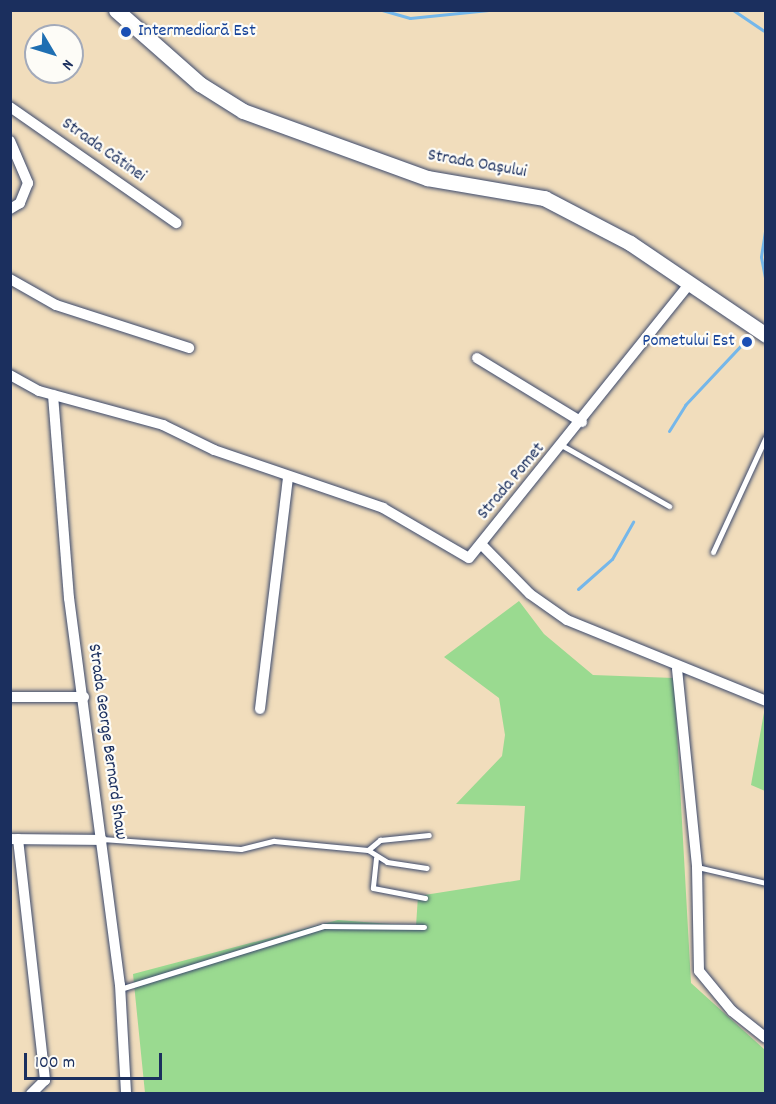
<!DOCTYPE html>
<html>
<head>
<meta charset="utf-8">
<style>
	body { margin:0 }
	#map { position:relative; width:776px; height:1104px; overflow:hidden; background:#f1ddbc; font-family:Dekko,sans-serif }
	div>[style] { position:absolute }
	.green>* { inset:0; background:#9ada90 }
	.stream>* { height:3px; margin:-1.5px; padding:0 1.5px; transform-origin:1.5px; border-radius:1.5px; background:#75b7ea }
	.roads { filter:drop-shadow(0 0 2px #3b496c) drop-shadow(0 0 2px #3b496c) }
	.service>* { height:5px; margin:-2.5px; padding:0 2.5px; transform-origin:2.5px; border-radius:2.5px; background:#fff }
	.minor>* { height:10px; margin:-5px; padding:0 5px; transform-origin:5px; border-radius:5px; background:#fff }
	.secondary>* { height:15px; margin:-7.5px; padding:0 7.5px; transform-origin:7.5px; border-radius:7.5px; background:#fff }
	.dots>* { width:16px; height:16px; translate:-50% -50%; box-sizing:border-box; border:3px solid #fdfcf7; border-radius:50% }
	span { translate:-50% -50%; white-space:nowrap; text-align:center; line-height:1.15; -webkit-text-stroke:4.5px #fdfcf7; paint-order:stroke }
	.transit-label { font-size:18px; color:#164399 }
	.left { translate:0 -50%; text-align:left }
	.right { translate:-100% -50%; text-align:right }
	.street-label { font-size:18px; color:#1b2f5e }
	.frame { position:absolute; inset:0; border:12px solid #1b2f5e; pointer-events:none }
	.north { position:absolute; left:24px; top:24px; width:60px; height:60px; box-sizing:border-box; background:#fdfcf7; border:2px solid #a3aaba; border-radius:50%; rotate:128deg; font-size:16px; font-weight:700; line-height:24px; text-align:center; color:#1b2f5e }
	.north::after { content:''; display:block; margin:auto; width:21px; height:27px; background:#1f6fb2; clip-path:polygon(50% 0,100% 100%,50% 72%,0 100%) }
	.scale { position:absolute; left:24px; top:1053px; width:138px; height:27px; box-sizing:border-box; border:3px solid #1b2f5e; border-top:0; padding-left:8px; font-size:18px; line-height:21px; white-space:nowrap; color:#1b2f5e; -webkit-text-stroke:4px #fdfcf7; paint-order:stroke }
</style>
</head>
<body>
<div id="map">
	<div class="green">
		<i style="clip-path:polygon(519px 601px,544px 634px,593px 675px,674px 678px,691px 983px,765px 1050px,765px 1093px,145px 1093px,133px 974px,338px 920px,416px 926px,418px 896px,520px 880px,525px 806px,456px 804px,502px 756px,505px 735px,499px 698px,444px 657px)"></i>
		<i style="clip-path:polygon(765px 707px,766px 707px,765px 791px,751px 785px)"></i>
	</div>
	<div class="stream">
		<i style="left:382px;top:10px;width:29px;rotate:16deg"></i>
		<i style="left:410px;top:18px;width:79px;rotate:-5.8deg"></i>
		<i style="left:544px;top:10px;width:21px"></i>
		<i style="left:733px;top:10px;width:40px;rotate:34deg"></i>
		<i style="left:766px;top:225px;width:32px;rotate:99deg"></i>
		<i style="left:761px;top:257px;width:26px;rotate:79deg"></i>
		<i style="left:669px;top:431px;width:31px;rotate:-58deg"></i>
		<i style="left:685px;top:405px;width:89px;rotate:-46.8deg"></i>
		<i style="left:578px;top:589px;width:45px;rotate:-41.4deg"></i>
		<i style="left:612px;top:559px;width:43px;rotate:-60.4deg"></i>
	</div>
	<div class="roads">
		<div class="service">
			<i style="left:563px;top:446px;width:122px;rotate:29.5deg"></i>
			<i style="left:713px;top:552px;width:127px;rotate:-65.3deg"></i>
			<i style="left:102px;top:839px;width:139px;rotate:4.1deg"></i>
			<i style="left:241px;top:849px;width:34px;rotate:-14deg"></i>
			<i style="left:274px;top:841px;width:94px;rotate:5.5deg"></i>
			<i style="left:368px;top:850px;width:22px;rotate:32deg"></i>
			<i style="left:387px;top:862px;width:40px;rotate:8.5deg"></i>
			<i style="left:368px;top:850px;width:16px;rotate:-40deg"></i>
			<i style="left:380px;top:840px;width:49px;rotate:-5.8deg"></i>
			<i style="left:376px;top:858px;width:30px;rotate:96deg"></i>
			<i style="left:373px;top:888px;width:53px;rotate:10.9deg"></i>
			<i style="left:697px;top:867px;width:71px;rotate:13.1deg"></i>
			<i style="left:120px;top:989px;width:213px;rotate:-17.2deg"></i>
			<i style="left:323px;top:926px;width:101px;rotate:0.6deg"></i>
		</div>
		<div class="minor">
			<i style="left:10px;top:107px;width:203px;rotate:34.9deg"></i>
			<i style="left:10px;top:141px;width:46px;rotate:66.8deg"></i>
			<i style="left:28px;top:183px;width:22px;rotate:112deg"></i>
			<i style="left:20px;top:203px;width:12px;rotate:149deg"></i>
			<i style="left:10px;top:279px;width:53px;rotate:29.5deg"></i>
			<i style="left:56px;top:305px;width:140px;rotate:17.9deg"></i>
			<i style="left:477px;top:358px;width:123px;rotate:31.4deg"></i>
			<i style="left:10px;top:375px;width:33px;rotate:29deg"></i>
			<i style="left:39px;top:391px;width:129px;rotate:15.3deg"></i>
			<i style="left:163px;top:425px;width:57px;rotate:26.1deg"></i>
			<i style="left:214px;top:450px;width:179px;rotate:18.9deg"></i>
			<i style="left:383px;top:508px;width:99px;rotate:30.2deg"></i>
			<i style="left:469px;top:558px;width:353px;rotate:-51.2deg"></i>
			<i style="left:53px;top:395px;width:204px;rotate:85.5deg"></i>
			<i style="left:69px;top:598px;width:390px;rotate:82.5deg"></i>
			<i style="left:120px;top:985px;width:109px;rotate:86.8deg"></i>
			<i style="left:481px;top:544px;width:70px;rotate:45.6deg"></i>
			<i style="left:530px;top:594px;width:45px;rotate:35.1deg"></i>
			<i style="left:567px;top:620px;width:215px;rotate:22.1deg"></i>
			<i style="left:677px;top:669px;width:199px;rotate:84.2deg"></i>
			<i style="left:697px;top:867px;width:104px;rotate:88.9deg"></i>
			<i style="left:699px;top:971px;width:52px;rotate:50.5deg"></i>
			<i style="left:732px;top:1011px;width:43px;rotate:38.5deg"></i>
			<i style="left:10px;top:697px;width:74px"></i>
			<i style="left:260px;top:709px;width:234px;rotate:-83.1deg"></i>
			<i style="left:11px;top:839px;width:91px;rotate:0.6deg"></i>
			<i style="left:18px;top:839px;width:243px;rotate:83.6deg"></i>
			<i style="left:45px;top:1080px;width:20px;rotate:135deg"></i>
		</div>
		<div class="secondary">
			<i style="left:116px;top:10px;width:112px;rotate:41.4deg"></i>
			<i style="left:200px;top:84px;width:51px;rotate:32.1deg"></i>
			<i style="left:243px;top:111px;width:196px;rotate:20deg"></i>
			<i style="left:427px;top:178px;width:119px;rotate:9.7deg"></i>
			<i style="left:544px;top:198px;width:97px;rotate:27.6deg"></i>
			<i style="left:630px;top:243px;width:164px;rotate:34.1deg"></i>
		</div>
	</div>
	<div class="dots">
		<i style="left:126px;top:32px;background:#1a4fb4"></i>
		<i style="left:747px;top:342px;background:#1a4fb4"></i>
	</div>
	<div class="transit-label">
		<span class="left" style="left:138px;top:32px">Intermediară Est</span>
		<span class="right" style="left:735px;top:342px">Pometului Est</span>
	</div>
	<div class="street-label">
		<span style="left:103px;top:151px;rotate:35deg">Strada Cătinei</span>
		<span style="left:477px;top:165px;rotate:10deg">Strada Oașului</span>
		<span style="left:512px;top:482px;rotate:-50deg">Strada Pomet</span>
		<span style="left:106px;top:742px;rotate:82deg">Strada George Bernard Shaw</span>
	</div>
	<div class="frame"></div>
	<div class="north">N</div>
	<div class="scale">100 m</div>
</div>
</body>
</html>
